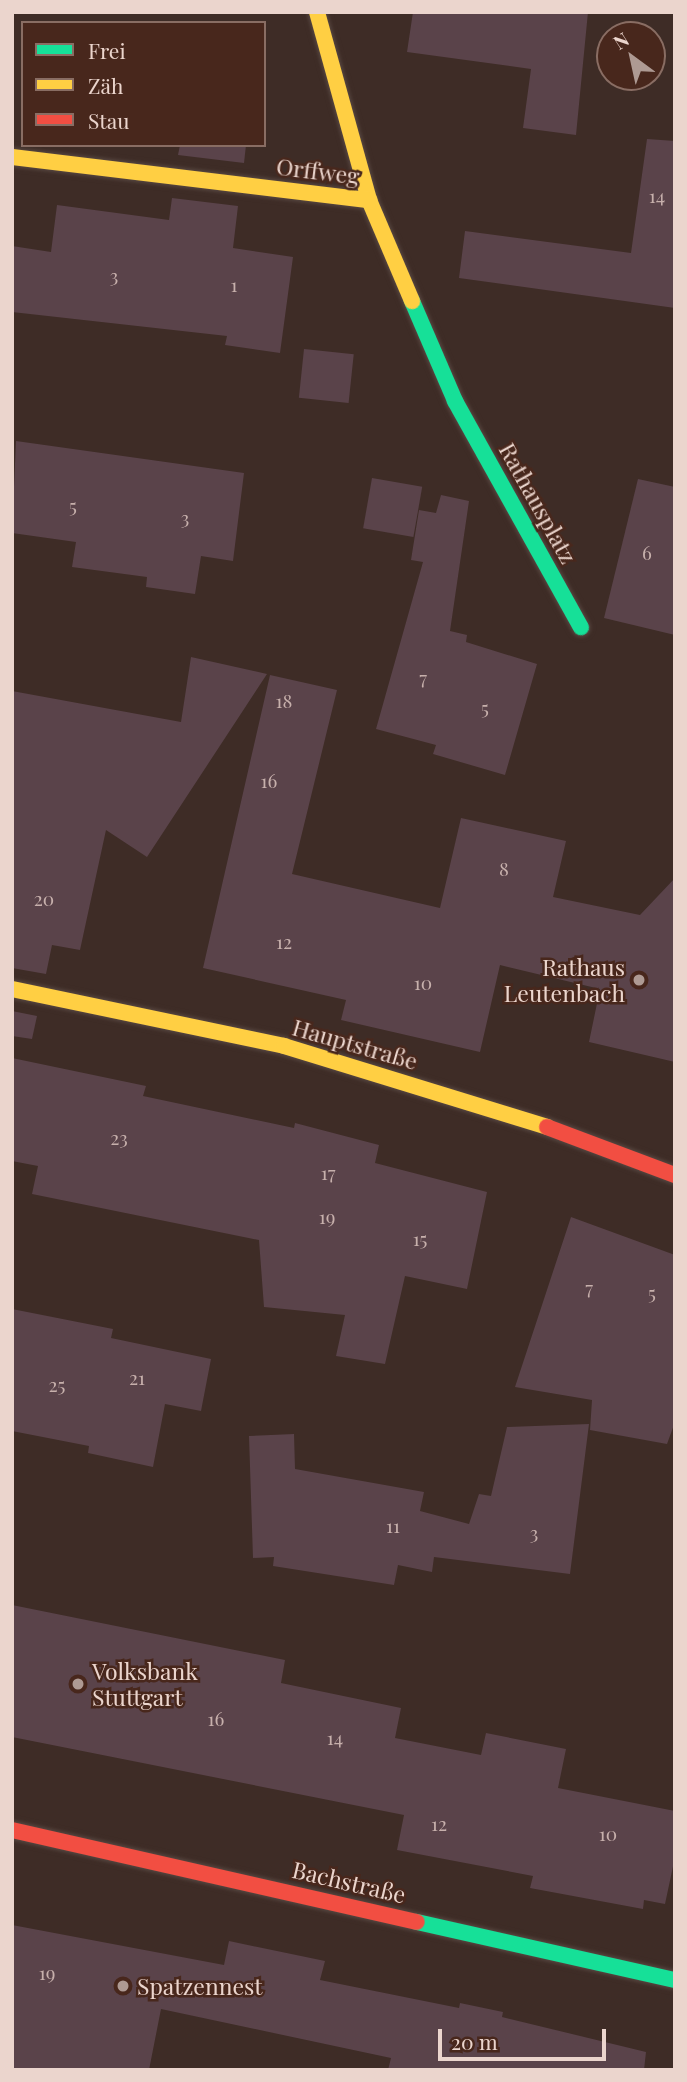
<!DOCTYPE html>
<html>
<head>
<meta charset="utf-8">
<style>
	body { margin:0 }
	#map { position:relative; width:687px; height:2082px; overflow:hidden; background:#3e2c26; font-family:"Playfair Display",serif }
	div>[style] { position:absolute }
	.building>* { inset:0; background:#5a434a; transform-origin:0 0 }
	.roads { filter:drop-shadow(0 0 2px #584842) drop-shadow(0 0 2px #584842) }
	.fast>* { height:16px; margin:-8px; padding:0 8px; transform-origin:8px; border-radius:8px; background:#16e098 }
	.slow>* { height:16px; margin:-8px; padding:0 8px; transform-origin:8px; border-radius:8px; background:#ffcf43 }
	.jam>* { height:16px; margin:-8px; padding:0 8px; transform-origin:8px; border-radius:8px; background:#f24e42 }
	.dots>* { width:19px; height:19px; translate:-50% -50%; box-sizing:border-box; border:4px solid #48271c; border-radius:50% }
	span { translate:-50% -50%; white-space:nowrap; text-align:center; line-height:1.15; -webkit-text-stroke:5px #48271c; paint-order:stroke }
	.number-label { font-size:19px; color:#c7b0ac }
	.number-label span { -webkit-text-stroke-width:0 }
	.street-label { font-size:23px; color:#ebd5cd }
	.poi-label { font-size:23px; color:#ebd5cd }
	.right { translate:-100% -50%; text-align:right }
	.left { translate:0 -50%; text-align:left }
	.frame { position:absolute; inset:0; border:14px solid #ebd5cd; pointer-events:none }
	.legend { position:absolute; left:21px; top:21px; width:245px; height:126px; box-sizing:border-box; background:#48271c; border:2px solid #896d63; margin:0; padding:9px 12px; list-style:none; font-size:21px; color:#ebd5cd }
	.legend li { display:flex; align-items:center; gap:14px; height:35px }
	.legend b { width:35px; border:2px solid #896d63 }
	.north { position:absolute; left:596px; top:21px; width:70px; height:70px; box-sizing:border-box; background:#48271c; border:2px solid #896d63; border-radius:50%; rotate:327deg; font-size:19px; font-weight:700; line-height:28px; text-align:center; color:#ebd5cd }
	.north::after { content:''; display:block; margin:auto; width:24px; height:32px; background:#ae9a93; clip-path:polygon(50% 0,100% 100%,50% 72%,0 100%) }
	.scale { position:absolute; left:438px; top:2029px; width:168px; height:32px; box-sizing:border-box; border:4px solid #ebd5cd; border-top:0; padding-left:9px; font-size:21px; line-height:24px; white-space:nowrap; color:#ebd5cd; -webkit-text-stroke:5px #48271c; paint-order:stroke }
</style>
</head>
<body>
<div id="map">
	<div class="building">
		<i style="clip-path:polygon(413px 12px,588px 12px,576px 135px,523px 128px,531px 69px,407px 52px)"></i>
		<i style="clip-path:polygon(647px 139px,675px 141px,675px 308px,459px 278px,465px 231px,631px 253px)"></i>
		<i style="clip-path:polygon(180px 145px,246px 145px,244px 163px,178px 155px)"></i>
		<i style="clip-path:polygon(172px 198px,238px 206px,233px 248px,293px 257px,280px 353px,225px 345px,227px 336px,12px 312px,12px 246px,51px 252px,57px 205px,169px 220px)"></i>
		<i style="left:304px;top:349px;width:50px;height:49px;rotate:6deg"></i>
		<i style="clip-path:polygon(16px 441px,244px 473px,233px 561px,201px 556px,195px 594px,146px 587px,147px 577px,72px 567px,76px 542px,12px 533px)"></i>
		<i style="left:372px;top:478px;width:51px;height:51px;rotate:10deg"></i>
		<i style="clip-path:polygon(638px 479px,675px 487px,675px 635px,604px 618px)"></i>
		<i style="clip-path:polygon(441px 495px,469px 501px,450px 631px,467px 635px,466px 642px,537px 664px,505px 775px,433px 754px,436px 745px,376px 729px,423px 562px,411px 560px,419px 510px,436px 513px)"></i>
		<i style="clip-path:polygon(191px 657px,267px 674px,147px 857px,106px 830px,80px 950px,52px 945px,46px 974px,12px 968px,12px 691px,181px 722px)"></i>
		<i style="clip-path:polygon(270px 675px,337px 690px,292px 874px,440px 908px,461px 818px,566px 841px,553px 897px,640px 915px,675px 878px,675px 1062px,589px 1042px,600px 989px,500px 965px,480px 1052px,341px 1020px,346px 1000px,203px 968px)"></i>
		<i style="clip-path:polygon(12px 1011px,37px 1016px,32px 1039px,12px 1036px)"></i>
		<i style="clip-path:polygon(12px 1058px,146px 1086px,143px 1096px,294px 1128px,295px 1123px,379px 1145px,375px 1163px,487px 1192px,467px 1289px,405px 1276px,385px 1364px,336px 1356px,345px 1315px,264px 1307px,259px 1240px,32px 1194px,38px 1166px,12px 1161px)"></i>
		<i style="clip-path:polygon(571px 1217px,675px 1255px,675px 1422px,667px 1444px,590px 1430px,592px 1400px,515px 1387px)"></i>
		<i style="clip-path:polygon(12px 1309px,113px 1329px,111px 1338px,211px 1359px,201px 1411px,165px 1404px,153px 1467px,88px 1453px,89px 1446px,12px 1431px)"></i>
		<i style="clip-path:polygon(589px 1424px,570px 1574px,434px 1557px,432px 1572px,398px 1565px,394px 1585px,273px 1566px,274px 1557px,253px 1558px,249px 1436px,294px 1434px,295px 1469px,424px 1492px,420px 1511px,469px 1524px,479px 1494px,491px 1496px,507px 1427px)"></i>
		<i style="clip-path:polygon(12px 1605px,285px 1660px,281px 1683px,401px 1708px,395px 1738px,481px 1755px,486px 1733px,566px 1749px,558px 1788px,675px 1811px,675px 1857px,665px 1904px,644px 1900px,643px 1909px,530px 1888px,533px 1876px,397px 1850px,404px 1815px,12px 1737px)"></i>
		<i style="clip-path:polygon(12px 1925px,224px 1965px,229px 1941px,325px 1961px,320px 1980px,459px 2008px,460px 2003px,503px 2012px,502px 2017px,646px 2052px,644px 2070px,388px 2070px,391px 2058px,161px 2009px,149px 2070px,12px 2070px)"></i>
	</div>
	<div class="roads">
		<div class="fast">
			<i style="left:412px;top:301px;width:109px;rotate:66.7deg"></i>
			<i style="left:455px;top:401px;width:259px;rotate:60.9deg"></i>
			<i style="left:417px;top:1922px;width:264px;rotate:12.7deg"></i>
		</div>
		<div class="slow">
			<i style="left:317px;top:12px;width:195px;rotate:74.5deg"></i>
			<i style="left:369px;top:200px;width:110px;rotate:66.9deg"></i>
			<i style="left:12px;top:157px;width:360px;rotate:6.9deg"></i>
			<i style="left:12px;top:989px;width:278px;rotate:11.8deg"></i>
			<i style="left:284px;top:1046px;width:275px;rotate:17.1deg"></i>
		</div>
		<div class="jam">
			<i style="left:547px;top:1127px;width:137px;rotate:20.6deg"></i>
			<i style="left:12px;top:1830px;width:415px;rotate:12.8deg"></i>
		</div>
	</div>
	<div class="dots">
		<i style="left:639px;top:980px;background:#ae9a93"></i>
		<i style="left:78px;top:1684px;background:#ae9a93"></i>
		<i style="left:123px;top:1986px;background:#ae9a93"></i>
	</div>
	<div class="number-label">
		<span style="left:657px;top:196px">14</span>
		<span style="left:114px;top:276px">3</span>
		<span style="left:234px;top:285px">1</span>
		<span style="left:73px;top:506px">5</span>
		<span style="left:185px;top:518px">3</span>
		<span style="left:647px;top:553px">6</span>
		<span style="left:423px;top:678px">7</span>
		<span style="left:284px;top:701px">18</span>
		<span style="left:485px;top:708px">5</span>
		<span style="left:269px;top:781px">16</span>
		<span style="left:504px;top:869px">8</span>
		<span style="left:44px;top:899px">20</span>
		<span style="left:284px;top:942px">12</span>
		<span style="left:423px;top:983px">10</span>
		<span style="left:119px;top:1138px">23</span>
		<span style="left:328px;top:1173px">17</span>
		<span style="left:327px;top:1217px">19</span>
		<span style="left:420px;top:1239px">15</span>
		<span style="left:589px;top:1288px">7</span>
		<span style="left:652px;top:1293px">5</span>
		<span style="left:137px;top:1378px">21</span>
		<span style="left:57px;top:1385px">25</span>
		<span style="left:393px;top:1526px">11</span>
		<span style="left:534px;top:1533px">3</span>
		<span style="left:216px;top:1719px">16</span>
		<span style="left:335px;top:1738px">14</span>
		<span style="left:439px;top:1824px">12</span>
		<span style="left:608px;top:1834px">10</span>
		<span style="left:47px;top:1973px">19</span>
	</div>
	<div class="street-label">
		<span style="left:318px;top:171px;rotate:7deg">Orffweg</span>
		<span style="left:538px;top:503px;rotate:61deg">Rathausplatz</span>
		<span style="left:355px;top:1044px;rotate:16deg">Hauptstraße</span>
		<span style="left:349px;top:1882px;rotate:13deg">Bachstraße</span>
	</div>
	<div class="poi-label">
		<span class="right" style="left:625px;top:980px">Rathaus<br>Leutenbach</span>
		<span class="left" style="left:92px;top:1684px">Volksbank<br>Stuttgart</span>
		<span class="left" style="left:137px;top:1986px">Spatzennest</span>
	</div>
	<div class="frame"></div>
	<ul class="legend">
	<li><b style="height:9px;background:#16e098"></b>Frei</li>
	<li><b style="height:9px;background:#ffcf43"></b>Zäh</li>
	<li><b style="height:9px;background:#f24e42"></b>Stau</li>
	</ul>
	<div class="north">N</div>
	<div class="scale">20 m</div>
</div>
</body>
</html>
